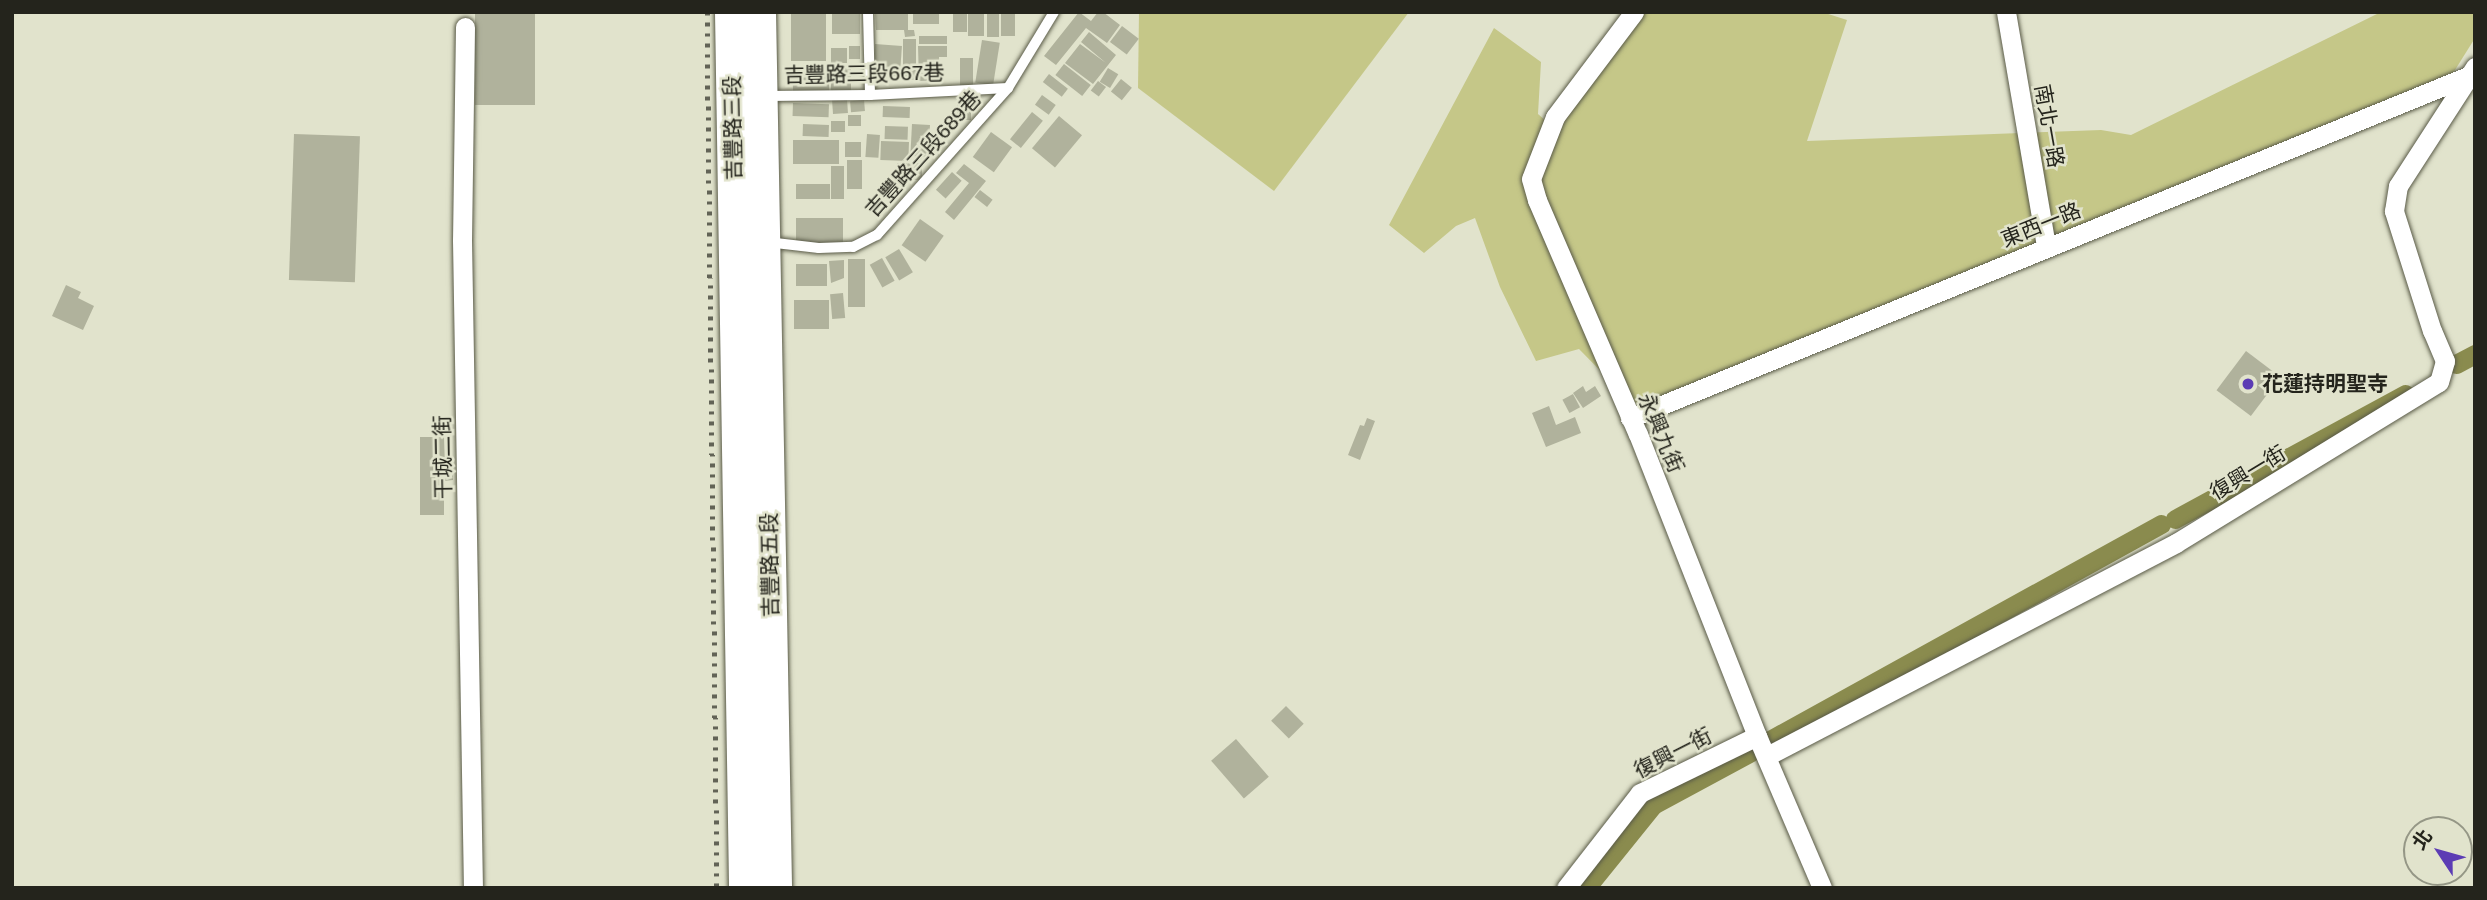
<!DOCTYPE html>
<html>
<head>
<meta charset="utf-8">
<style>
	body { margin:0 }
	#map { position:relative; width:2487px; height:900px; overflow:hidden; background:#e1e3cc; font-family:Arial,"Noto Sans TC",sans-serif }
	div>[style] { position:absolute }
	.green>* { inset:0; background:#c5c788 }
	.canal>* { height:19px; margin:-9.5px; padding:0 9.5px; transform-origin:9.5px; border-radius:9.5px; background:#8a8b4e }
	.building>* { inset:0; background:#b0b29c; transform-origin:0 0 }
	.roads { filter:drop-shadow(0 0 2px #595a47) drop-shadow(0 0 2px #595a47) }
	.service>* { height:10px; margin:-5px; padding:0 5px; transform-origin:5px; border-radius:5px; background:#fff }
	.minor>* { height:19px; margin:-9.5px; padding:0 9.5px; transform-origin:9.5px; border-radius:9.5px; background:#fff }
	.primary>* { height:32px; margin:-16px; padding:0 16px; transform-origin:16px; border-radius:16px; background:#fff }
	.rail>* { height:5px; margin-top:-2.5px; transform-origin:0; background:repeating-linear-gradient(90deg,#626356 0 3.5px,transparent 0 10.5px) }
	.dots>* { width:19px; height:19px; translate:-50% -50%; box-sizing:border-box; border:4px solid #e1e3cc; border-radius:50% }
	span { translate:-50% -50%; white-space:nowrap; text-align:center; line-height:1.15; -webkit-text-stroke:5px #e1e3cc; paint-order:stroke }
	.street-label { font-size:21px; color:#24241c }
	.poi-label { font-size:21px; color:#24241c; font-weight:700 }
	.left { translate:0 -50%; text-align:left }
	.frame { position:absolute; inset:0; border:14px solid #24241c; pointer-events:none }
	.north { position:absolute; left:2403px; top:816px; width:70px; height:70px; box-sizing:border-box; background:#e1e3cc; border:2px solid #959786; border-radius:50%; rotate:306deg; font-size:19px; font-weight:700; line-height:28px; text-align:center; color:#24241c }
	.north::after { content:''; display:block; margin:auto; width:24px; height:32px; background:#5c3cb4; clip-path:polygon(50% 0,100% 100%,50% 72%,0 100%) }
</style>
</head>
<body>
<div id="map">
	<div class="green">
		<i style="clip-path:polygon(1139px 12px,1409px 12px,1274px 191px,1138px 88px)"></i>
		<i style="clip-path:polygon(1638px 12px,1822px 12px,1847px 20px,1807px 141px,2101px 130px,2131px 135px,2381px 12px,2475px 12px,2475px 38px,2445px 86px,1635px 406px,1579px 349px,1536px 361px,1500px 287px,1475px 218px,1456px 226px,1424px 253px,1389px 225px,1494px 28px,1541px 62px,1538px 114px,1546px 121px)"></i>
	</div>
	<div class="canal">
		<i style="left:2456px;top:364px;width:21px;rotate:-28deg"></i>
		<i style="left:2175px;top:519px;width:262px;rotate:-28.5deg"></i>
		<i style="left:1768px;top:741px;width:449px;rotate:-28.9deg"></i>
		<i style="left:1586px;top:888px;width:107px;rotate:-51.1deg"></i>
		<i style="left:1653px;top:805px;width:111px;rotate:-28.4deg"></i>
	</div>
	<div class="building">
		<i style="left:475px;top:12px;width:60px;height:93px"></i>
		<i style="left:791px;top:12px;width:35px;height:49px"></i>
		<i style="left:832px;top:12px;width:28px;height:22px"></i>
		<i style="clip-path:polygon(875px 12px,908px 12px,908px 30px,914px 30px,915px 36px,905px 37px,904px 30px,876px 30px)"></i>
		<i style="left:913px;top:12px;width:26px;height:12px"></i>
		<i style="left:953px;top:12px;width:14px;height:20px"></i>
		<i style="left:968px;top:12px;width:16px;height:24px"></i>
		<i style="left:987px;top:12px;width:12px;height:25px"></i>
		<i style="left:1001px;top:12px;width:14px;height:24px"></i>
		<i style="clip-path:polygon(1079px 12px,1091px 21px,1098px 12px,1103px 12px,1120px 25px,1107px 43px,1086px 28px,1056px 65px,1044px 56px)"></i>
		<i style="left:1122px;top:26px;width:21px;height:20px;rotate:37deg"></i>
		<i style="clip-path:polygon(1089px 32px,1116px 55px,1093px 84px,1065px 63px,1080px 44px,1106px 63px,1081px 42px)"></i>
		<i style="left:947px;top:36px;width:8px;height:28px;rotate:90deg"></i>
		<i style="left:903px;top:39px;width:13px;height:41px"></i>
		<i style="left:982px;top:40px;width:18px;height:43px;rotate:9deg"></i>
		<i style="left:875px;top:44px;width:27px;height:31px;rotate:4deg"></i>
		<i style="left:849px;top:46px;width:11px;height:13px"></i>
		<i style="clip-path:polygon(918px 46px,947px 46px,947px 57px,939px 57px,940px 80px,919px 81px)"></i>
		<i style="left:847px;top:48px;width:15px;height:16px;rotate:90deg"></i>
		<i style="left:960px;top:58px;width:13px;height:27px"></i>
		<i style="left:1064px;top:64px;width:34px;height:14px;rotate:38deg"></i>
		<i style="left:831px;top:68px;width:20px;height:23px"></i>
		<i style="left:1108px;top:68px;width:12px;height:16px;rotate:31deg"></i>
		<i style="left:793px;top:69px;width:36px;height:25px"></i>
		<i style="left:1049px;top:74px;width:24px;height:10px;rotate:38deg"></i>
		<i style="left:1121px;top:79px;width:14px;height:16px;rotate:39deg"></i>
		<i style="left:1098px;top:81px;width:10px;height:12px;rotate:37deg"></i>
		<i style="left:1042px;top:95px;width:17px;height:12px;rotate:36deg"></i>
		<i style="left:847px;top:99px;width:14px;height:15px;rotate:86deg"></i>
		<i style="left:864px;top:100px;width:11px;height:14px;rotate:85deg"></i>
		<i style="left:957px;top:101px;width:14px;height:19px"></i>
		<i style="left:793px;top:103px;width:36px;height:13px;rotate:2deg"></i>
		<i style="left:883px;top:106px;width:27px;height:11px;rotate:2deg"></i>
		<i style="left:1032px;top:112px;width:14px;height:35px;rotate:39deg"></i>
		<i style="left:861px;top:115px;width:11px;height:13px;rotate:90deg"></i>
		<i style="left:1059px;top:116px;width:30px;height:42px;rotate:40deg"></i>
		<i style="left:831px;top:121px;width:14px;height:11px"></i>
		<i style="left:803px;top:124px;width:26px;height:12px;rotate:2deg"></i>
		<i style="left:912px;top:124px;width:18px;height:32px;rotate:3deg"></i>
		<i style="left:885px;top:126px;width:23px;height:13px;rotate:2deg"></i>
		<i style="left:991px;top:132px;width:26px;height:31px;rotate:36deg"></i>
		<i style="left:294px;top:134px;width:66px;height:146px;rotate:2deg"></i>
		<i style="left:867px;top:134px;width:13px;height:23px;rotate:4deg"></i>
		<i style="left:793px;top:140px;width:46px;height:24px"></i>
		<i style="left:881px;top:141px;width:28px;height:19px;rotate:2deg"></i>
		<i style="left:845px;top:142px;width:16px;height:15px"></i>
		<i style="left:847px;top:160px;width:15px;height:29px"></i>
		<i style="left:897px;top:163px;width:25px;height:17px"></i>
		<i style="clip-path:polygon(964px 164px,986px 181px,954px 220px,945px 212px,969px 183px,956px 173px)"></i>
		<i style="left:831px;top:166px;width:13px;height:33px"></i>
		<i style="left:952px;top:172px;width:13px;height:24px;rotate:42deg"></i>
		<i style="left:796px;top:184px;width:34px;height:15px"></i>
		<i style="left:980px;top:190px;width:16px;height:9px;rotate:38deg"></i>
		<i style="left:796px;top:218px;width:47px;height:26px"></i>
		<i style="left:920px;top:219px;width:29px;height:32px;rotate:35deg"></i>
		<i style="left:899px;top:249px;width:27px;height:16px;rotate:59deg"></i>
		<i style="left:882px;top:258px;width:26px;height:14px;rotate:61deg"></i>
		<i style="left:848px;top:259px;width:17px;height:48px"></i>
		<i style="clip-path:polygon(844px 260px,844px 278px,831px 283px,829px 261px)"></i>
		<i style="left:827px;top:264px;width:22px;height:31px;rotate:90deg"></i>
		<i style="clip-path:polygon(66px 285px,81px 292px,78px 298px,94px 306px,83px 330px,52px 316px)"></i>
		<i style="left:843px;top:293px;width:25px;height:13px;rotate:85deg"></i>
		<i style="left:794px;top:300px;width:35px;height:29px"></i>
		<i style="left:2246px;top:351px;width:43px;height:49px;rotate:37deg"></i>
		<i style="clip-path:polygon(1583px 386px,1586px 392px,1595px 386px,1601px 396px,1583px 408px,1573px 393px)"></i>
		<i style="left:1573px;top:394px;width:15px;height:12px;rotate:62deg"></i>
		<i style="clip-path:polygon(1549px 406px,1556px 425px,1575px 417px,1581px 433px,1546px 447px,1532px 413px)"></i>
		<i style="clip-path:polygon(1367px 418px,1375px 421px,1360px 460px,1348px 455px,1360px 425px,1364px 426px)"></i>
		<i style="clip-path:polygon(420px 437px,444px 437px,445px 465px,453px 465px,453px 480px,444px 481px,444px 515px,420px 515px)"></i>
		<i style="left:1286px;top:706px;width:25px;height:21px;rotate:45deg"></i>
		<i style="left:1236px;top:739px;width:50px;height:33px;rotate:49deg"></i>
	</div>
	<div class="roads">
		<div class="service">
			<i style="left:868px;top:12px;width:83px;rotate:88.6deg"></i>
			<i style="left:766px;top:96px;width:104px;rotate:-0.6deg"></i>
			<i style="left:870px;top:95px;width:138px;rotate:-2.9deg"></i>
			<i style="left:767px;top:242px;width:52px;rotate:6.6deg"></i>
			<i style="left:819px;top:248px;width:34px;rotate:-2deg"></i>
			<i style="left:853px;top:247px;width:27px;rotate:-27deg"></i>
			<i style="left:877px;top:235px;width:197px;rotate:-48.3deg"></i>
			<i style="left:1008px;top:88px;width:89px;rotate:-58.8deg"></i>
		</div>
		<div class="minor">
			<i style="left:1634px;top:12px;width:131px;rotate:127deg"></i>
			<i style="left:1555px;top:117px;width:66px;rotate:111.2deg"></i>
			<i style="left:1531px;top:179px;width:22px;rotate:74deg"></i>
			<i style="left:1537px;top:200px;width:255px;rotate:66.7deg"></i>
			<i style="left:1638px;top:434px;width:325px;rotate:68.5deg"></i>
			<i style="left:1757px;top:736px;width:165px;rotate:66.8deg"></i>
			<i style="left:2006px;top:12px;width:238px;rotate:80.3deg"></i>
			<i style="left:465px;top:27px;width:213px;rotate:90.8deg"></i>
			<i style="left:462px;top:240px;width:648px;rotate:89.03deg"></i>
			<i style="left:1630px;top:418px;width:905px;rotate:-22.2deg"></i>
			<i style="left:1767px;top:756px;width:461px;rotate:-27.5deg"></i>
			<i style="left:2176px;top:543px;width:308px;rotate:-31.5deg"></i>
			<i style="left:2439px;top:382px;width:22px;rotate:-74deg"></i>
			<i style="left:2445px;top:361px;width:33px;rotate:-113deg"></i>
			<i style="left:2432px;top:331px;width:126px;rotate:-107.6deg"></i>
			<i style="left:2394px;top:211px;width:25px;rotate:-81deg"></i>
			<i style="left:2398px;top:186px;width:142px;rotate:-57.1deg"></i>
			<i style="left:1566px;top:888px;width:120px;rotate:-52.1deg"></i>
			<i style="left:1640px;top:793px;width:130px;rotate:-26deg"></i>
		</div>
		<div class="primary">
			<i style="left:731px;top:12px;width:876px;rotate:89.08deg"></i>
			<i style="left:760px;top:12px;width:876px;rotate:88.95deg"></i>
		</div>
	</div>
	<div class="rail">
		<i style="left:707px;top:12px;width:876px;rotate:89.35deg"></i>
	</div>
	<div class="dots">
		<i style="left:2248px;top:384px;background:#5c3cb4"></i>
	</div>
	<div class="street-label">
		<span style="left:864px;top:74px;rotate:-1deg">吉豐路三段667巷</span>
		<span style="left:2049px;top:126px;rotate:80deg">南北一路</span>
		<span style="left:733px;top:128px;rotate:-91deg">吉豐路三段</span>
		<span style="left:923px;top:154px;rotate:-48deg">吉豐路三段689巷</span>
		<span style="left:2041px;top:225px;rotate:-22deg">東西一路</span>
		<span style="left:1661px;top:433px;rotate:67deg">永興九街</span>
		<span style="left:443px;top:457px;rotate:-91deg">干城二街</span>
		<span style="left:2248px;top:473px;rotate:-31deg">復興一街</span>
		<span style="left:770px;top:565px;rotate:-91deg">吉豐路五段</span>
		<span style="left:1673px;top:753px;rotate:-27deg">復興一街</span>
	</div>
	<div class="poi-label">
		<span class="left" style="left:2262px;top:384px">花蓮持明聖寺</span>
	</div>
	<div class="frame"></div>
	<div class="north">北</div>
</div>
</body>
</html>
